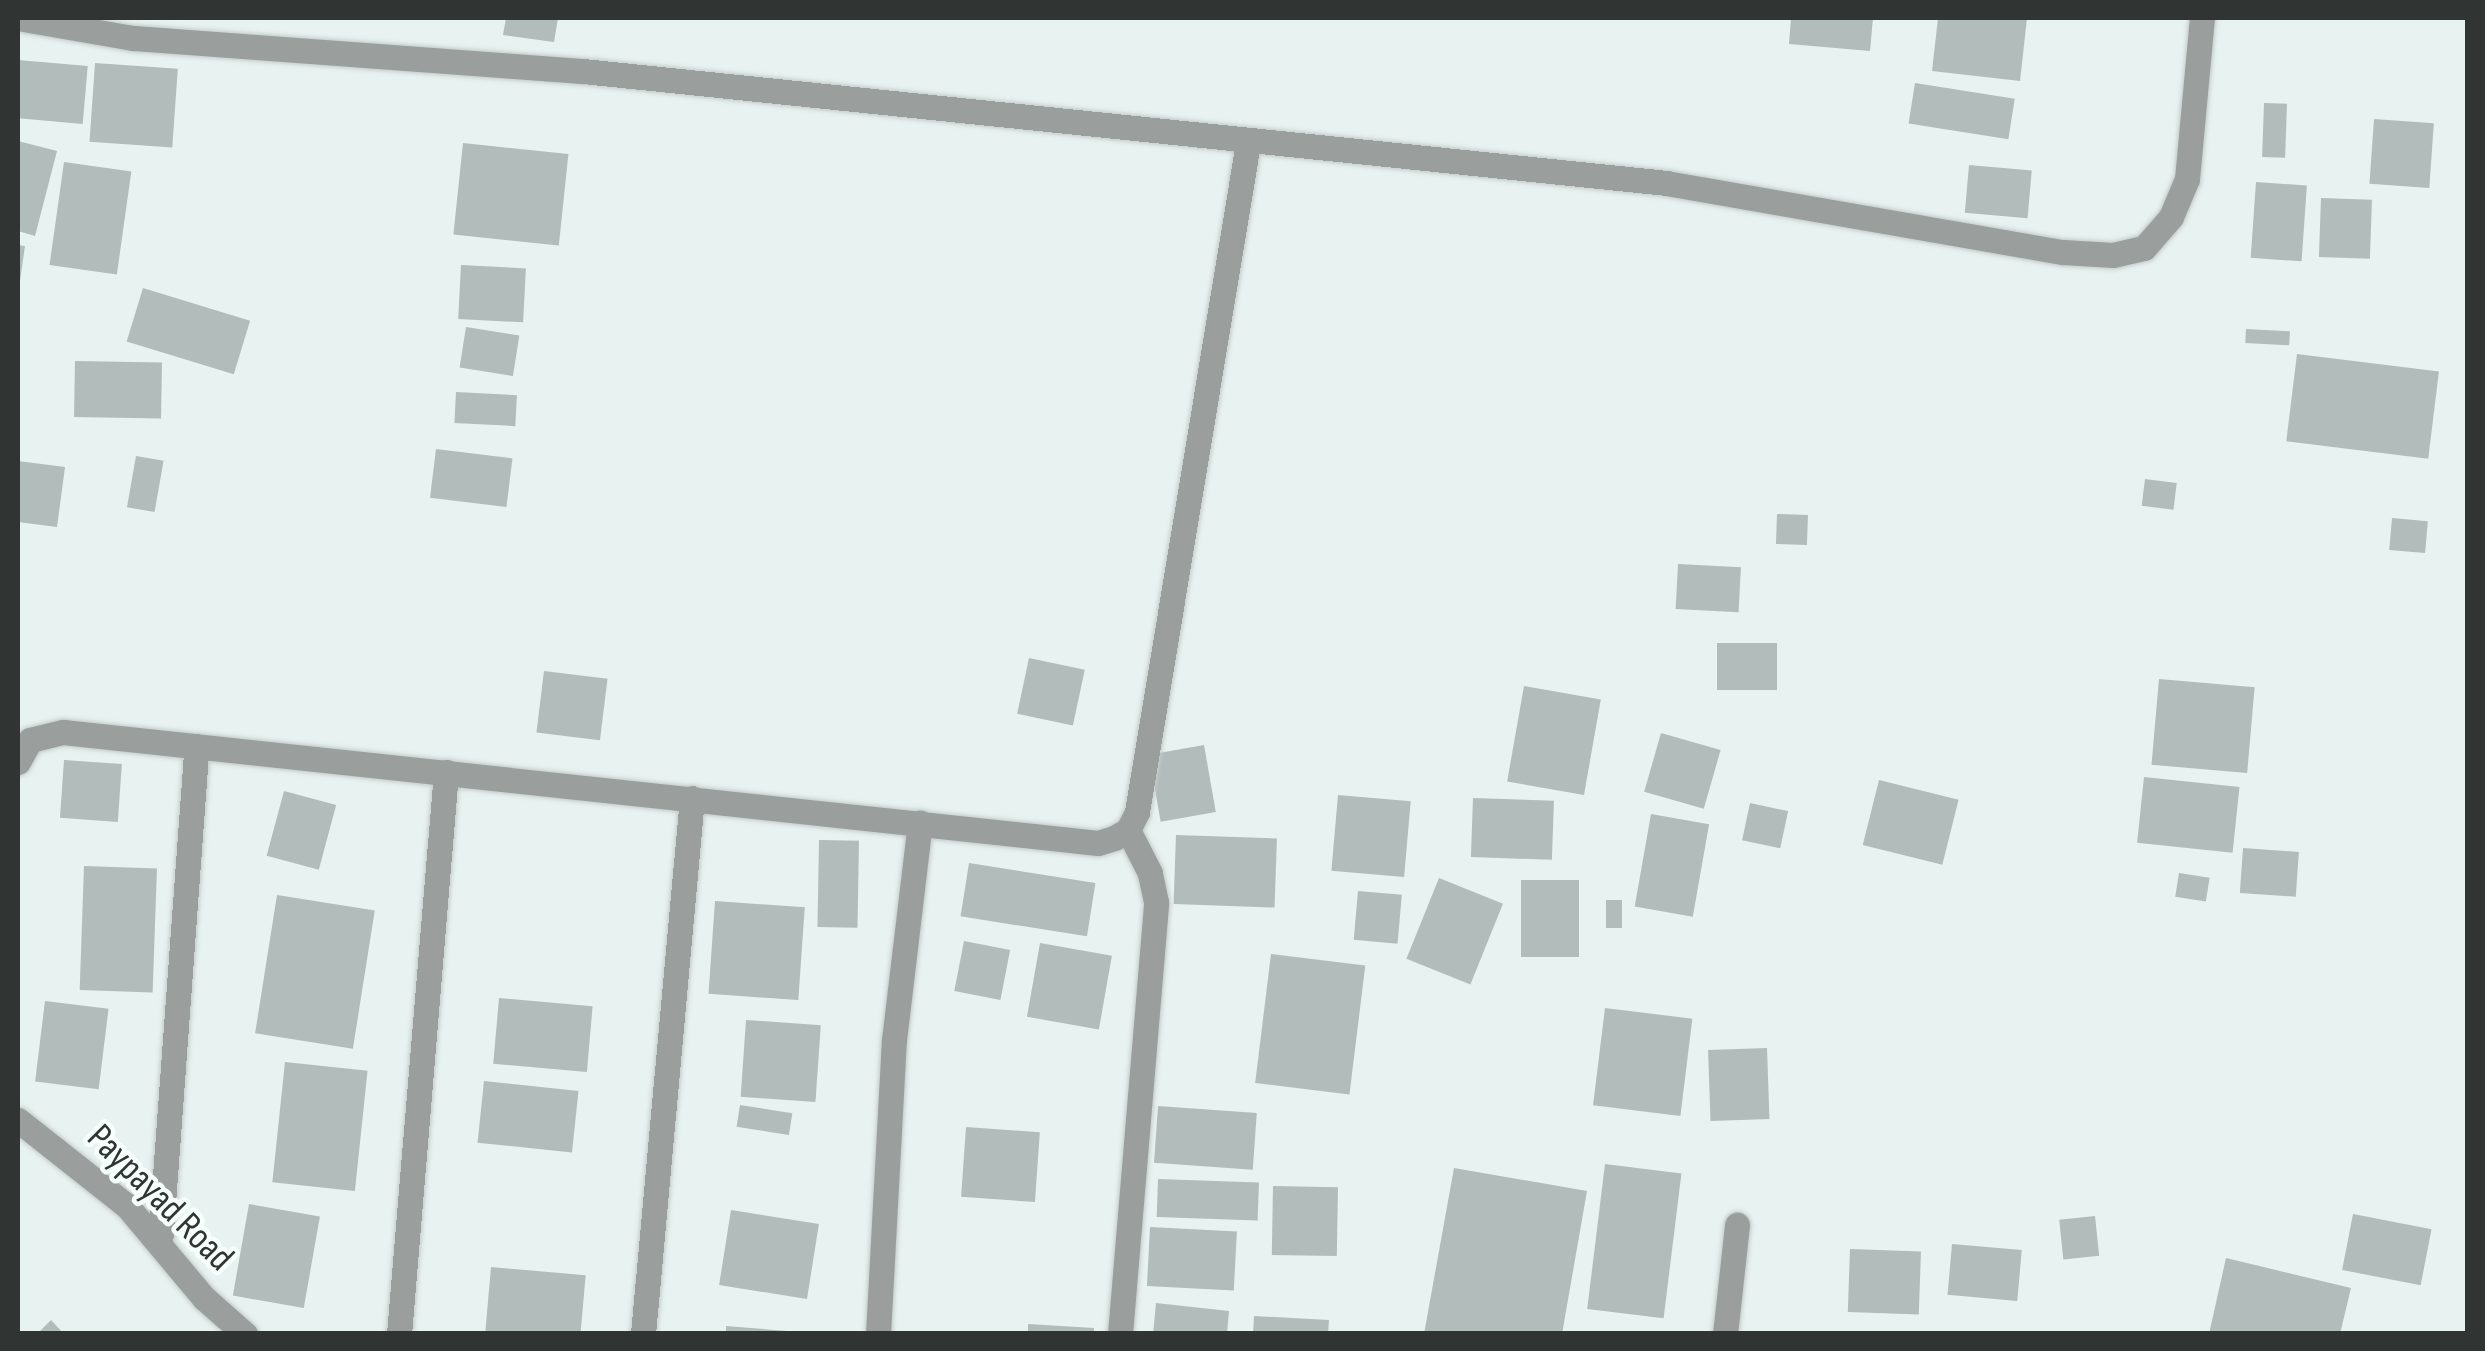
<!DOCTYPE html>
<html>
<head>
<meta charset="utf-8">
<style>
	body { margin:0 }
	#map { position:relative; width:2485px; height:1351px; overflow:hidden; background:#e8f2f0; font-family:"Sofia Sans Condensed",sans-serif }
	div>[style] { position:absolute }
	.building>* { inset:0; background:#b2bcba; transform-origin:0 0 }
	.roads { filter:drop-shadow(0 0 2px #c3ccca) drop-shadow(0 0 2px #c3ccca) }
	.minor>* { height:25px; margin:-12.5px; padding:0 12.5px; transform-origin:12.5px; border-radius:12.5px; background:#9a9f9e }
	span { translate:-50% -50%; white-space:nowrap; text-align:center; line-height:1.15; -webkit-text-stroke:9px #f7fffd; paint-order:stroke }
	.street-label { font-size:38px; color:#303433 }
	.frame { position:absolute; inset:0; border:20px solid #303433; pointer-events:none }
</style>
</head>
<body>
<div id="map">
	<div class="building">
		<i style="clip-path:polygon(506px 18px,558px 18px,554px 42px,503px 35px)"></i>
		<i style="clip-path:polygon(1791px 18px,1873px 18px,1870px 51px,1789px 44px)"></i>
		<i style="clip-path:polygon(1938px 18px,2027px 18px,2020px 81px,1932px 71px)"></i>
		<i style="left:18px;top:60px;width:70px;height:58px;rotate:5deg"></i>
		<i style="left:95px;top:63px;width:83px;height:79px;rotate:4deg"></i>
		<i style="left:1915px;top:83px;width:101px;height:41px;rotate:9deg"></i>
		<i style="left:2264px;top:103px;width:23px;height:54px;rotate:2deg"></i>
		<i style="left:2374px;top:119px;width:60px;height:65px;rotate:4deg"></i>
		<i style="clip-path:polygon(18px 141px,57px 151px,35px 236px,18px 231px)"></i>
		<i style="left:463px;top:143px;width:106px;height:92px;rotate:6deg"></i>
		<i style="left:64px;top:162px;width:68px;height:104px;rotate:8deg"></i>
		<i style="left:1969px;top:165px;width:63px;height:48px;rotate:5deg"></i>
		<i style="left:2256px;top:182px;width:51px;height:76px;rotate:4deg"></i>
		<i style="left:2321px;top:198px;width:51px;height:59px;rotate:2deg"></i>
		<i style="clip-path:polygon(18px 245px,25px 246px,20px 281px,18px 281px)"></i>
		<i style="left:461px;top:265px;width:65px;height:54px;rotate:3deg"></i>
		<i style="left:143px;top:288px;width:112px;height:56px;rotate:17deg"></i>
		<i style="left:466px;top:327px;width:54px;height:41px;rotate:9deg"></i>
		<i style="left:2246px;top:329px;width:44px;height:14px;rotate:3deg"></i>
		<i style="left:2297px;top:354px;width:143px;height:88px;rotate:7deg"></i>
		<i style="left:75px;top:361px;width:87px;height:56px;rotate:1deg"></i>
		<i style="left:456px;top:392px;width:61px;height:31px;rotate:3deg"></i>
		<i style="left:436px;top:449px;width:77px;height:49px;rotate:7deg"></i>
		<i style="left:136px;top:456px;width:28px;height:52px;rotate:10deg"></i>
		<i style="clip-path:polygon(18px 461px,65px 467px,57px 527px,18px 522px)"></i>
		<i style="left:2145px;top:479px;width:32px;height:27px;rotate:7deg"></i>
		<i style="left:1777px;top:514px;width:31px;height:30px;rotate:2deg"></i>
		<i style="left:2392px;top:518px;width:36px;height:32px;rotate:5deg"></i>
		<i style="left:1678px;top:564px;width:63px;height:45px;rotate:3deg"></i>
		<i style="left:1717px;top:643px;width:60px;height:47px"></i>
		<i style="left:1029px;top:658px;width:57px;height:57px;rotate:12deg"></i>
		<i style="left:544px;top:671px;width:64px;height:62px;rotate:7deg"></i>
		<i style="left:2159px;top:679px;width:96px;height:86px;rotate:5deg"></i>
		<i style="left:1524px;top:686px;width:78px;height:97px;rotate:10deg"></i>
		<i style="left:1661px;top:733px;width:62px;height:61px;rotate:16deg"></i>
		<i style="left:1204px;top:745px;width:68px;height:56px;rotate:80deg"></i>
		<i style="left:64px;top:760px;width:58px;height:58px;rotate:4deg"></i>
		<i style="left:2144px;top:777px;width:96px;height:66px;rotate:6deg"></i>
		<i style="left:1879px;top:780px;width:82px;height:67px;rotate:14deg"></i>
		<i style="left:284px;top:791px;width:54px;height:67px;rotate:15deg"></i>
		<i style="left:1338px;top:795px;width:73px;height:76px;rotate:5deg"></i>
		<i style="left:1473px;top:798px;width:81px;height:59px;rotate:2deg"></i>
		<i style="left:1750px;top:803px;width:39px;height:38px;rotate:12deg"></i>
		<i style="left:1651px;top:814px;width:59px;height:94px;rotate:10deg"></i>
		<i style="left:1176px;top:835px;width:101px;height:69px;rotate:2deg"></i>
		<i style="left:819px;top:840px;width:40px;height:87px;rotate:1deg"></i>
		<i style="left:2243px;top:848px;width:56px;height:45px;rotate:4deg"></i>
		<i style="left:969px;top:863px;width:128px;height:54px;rotate:9deg"></i>
		<i style="left:84px;top:866px;width:73px;height:124px;rotate:2deg"></i>
		<i style="left:2179px;top:873px;width:31px;height:24px;rotate:9deg"></i>
		<i style="left:1439px;top:878px;width:69px;height:87px;rotate:22deg"></i>
		<i style="left:1521px;top:880px;width:58px;height:77px"></i>
		<i style="left:1358px;top:891px;width:44px;height:49px;rotate:5deg"></i>
		<i style="left:277px;top:895px;width:99px;height:140px;rotate:9deg"></i>
		<i style="left:1606px;top:900px;width:16px;height:28px"></i>
		<i style="left:715px;top:901px;width:90px;height:93px;rotate:4deg"></i>
		<i style="left:964px;top:941px;width:47px;height:51px;rotate:11deg"></i>
		<i style="left:1040px;top:943px;width:73px;height:75px;rotate:10deg"></i>
		<i style="left:1271px;top:954px;width:95px;height:130px;rotate:7deg"></i>
		<i style="left:499px;top:998px;width:94px;height:66px;rotate:5deg"></i>
		<i style="left:45px;top:1001px;width:64px;height:81px;rotate:7deg"></i>
		<i style="left:1605px;top:1008px;width:88px;height:98px;rotate:7deg"></i>
		<i style="left:746px;top:1020px;width:75px;height:77px;rotate:4deg"></i>
		<i style="left:1767px;top:1048px;width:71px;height:59px;rotate:88deg"></i>
		<i style="left:285px;top:1062px;width:83px;height:121px;rotate:6deg"></i>
		<i style="left:484px;top:1081px;width:95px;height:62px;rotate:6deg"></i>
		<i style="left:740px;top:1105px;width:53px;height:22px;rotate:9deg"></i>
		<i style="left:1158px;top:1106px;width:99px;height:57px;rotate:4deg"></i>
		<i style="left:966px;top:1127px;width:74px;height:70px;rotate:4deg"></i>
		<i style="left:1605px;top:1164px;width:77px;height:146px;rotate:7deg"></i>
		<i style="clip-path:polygon(1454px 1168px,1587px 1191px,1562px 1334px,1424px 1334px)"></i>
		<i style="left:1158px;top:1179px;width:101px;height:38px;rotate:2deg"></i>
		<i style="left:1273px;top:1186px;width:65px;height:69px;rotate:1deg"></i>
		<i style="left:249px;top:1204px;width:72px;height:93px;rotate:10deg"></i>
		<i style="left:731px;top:1210px;width:89px;height:76px;rotate:9deg"></i>
		<i style="left:2353px;top:1214px;width:80px;height:57px;rotate:11deg"></i>
		<i style="left:2095px;top:1216px;width:40px;height:36px;rotate:84deg"></i>
		<i style="left:1150px;top:1227px;width:87px;height:59px;rotate:3deg"></i>
		<i style="left:1952px;top:1244px;width:70px;height:51px;rotate:5deg"></i>
		<i style="left:1850px;top:1249px;width:71px;height:63px;rotate:2deg"></i>
		<i style="clip-path:polygon(2226px 1258px,2351px 1288px,2340px 1334px,2209px 1334px)"></i>
		<i style="left:491px;top:1267px;width:95px;height:64px;rotate:5deg"></i>
		<i style="clip-path:polygon(1156px 1303px,1229px 1311px,1227px 1334px,1153px 1334px)"></i>
		<i style="clip-path:polygon(1254px 1316px,1329px 1320px,1328px 1334px,1253px 1334px)"></i>
		<i style="clip-path:polygon(51px 1320px,64px 1334px,37px 1334px)"></i>
		<i style="clip-path:polygon(1028px 1324px,1094px 1328px,1094px 1334px,1028px 1334px)"></i>
		<i style="clip-path:polygon(726px 1326px,787px 1331px,787px 1334px,726px 1334px)"></i>
	</div>
	<div class="roads">
		<div class="minor">
			<i style="left:18px;top:18px;width:117px;rotate:9.9deg"></i>
			<i style="left:133px;top:38px;width:451px;rotate:4.2deg"></i>
			<i style="left:583px;top:71px;width:1089px;rotate:5.9deg"></i>
			<i style="left:1666px;top:183px;width:403px;rotate:9.9deg"></i>
			<i style="left:2063px;top:252px;width:50px;rotate:3.4deg"></i>
			<i style="left:2113px;top:255px;width:32px;rotate:-13deg"></i>
			<i style="left:2144px;top:248px;width:41px;rotate:-48.9deg"></i>
			<i style="left:2171px;top:217px;width:41px;rotate:-67.2deg"></i>
			<i style="left:2187px;top:179px;width:162px;rotate:-84.7deg"></i>
			<i style="left:18px;top:762px;width:25px;rotate:-61deg"></i>
			<i style="left:30px;top:740px;width:34px;rotate:-14deg"></i>
			<i style="left:63px;top:732px;width:1041px;rotate:6.12deg"></i>
			<i style="left:1098px;top:843px;width:17px;rotate:-17deg"></i>
			<i style="left:1114px;top:838px;width:16px;rotate:-30deg"></i>
			<i style="left:1128px;top:830px;width:20px;rotate:-63deg"></i>
			<i style="left:1137px;top:812px;width:678px;rotate:-80.58deg"></i>
			<i style="left:18px;top:1120px;width:139px;rotate:38.3deg"></i>
			<i style="left:127px;top:1206px;width:120px;rotate:50.1deg"></i>
			<i style="left:204px;top:1298px;width:55px;rotate:41.3deg"></i>
			<i style="left:160px;top:1244px;width:499px;rotate:-85.8deg"></i>
			<i style="left:399px;top:1334px;width:564px;rotate:-85.22deg"></i>
			<i style="left:643px;top:1334px;width:538px;rotate:-84.78deg"></i>
			<i style="left:878px;top:1334px;width:294px;rotate:-86.9deg"></i>
			<i style="left:894px;top:1040px;width:219px;rotate:-83.2deg"></i>
			<i style="left:1120px;top:1334px;width:433px;rotate:-85.2deg"></i>
			<i style="left:1156px;top:902px;width:30px;rotate:-102deg"></i>
			<i style="left:1150px;top:873px;width:48px;rotate:-117.1deg"></i>
			<i style="left:1725px;top:1334px;width:110px;rotate:-83.7deg"></i>
		</div>
	</div>
	<div class="street-label">
		<span style="left:160px;top:1198px;rotate:45deg">Paypayad Road</span>
	</div>
	<div class="frame"></div>
</div>
</body>
</html>
